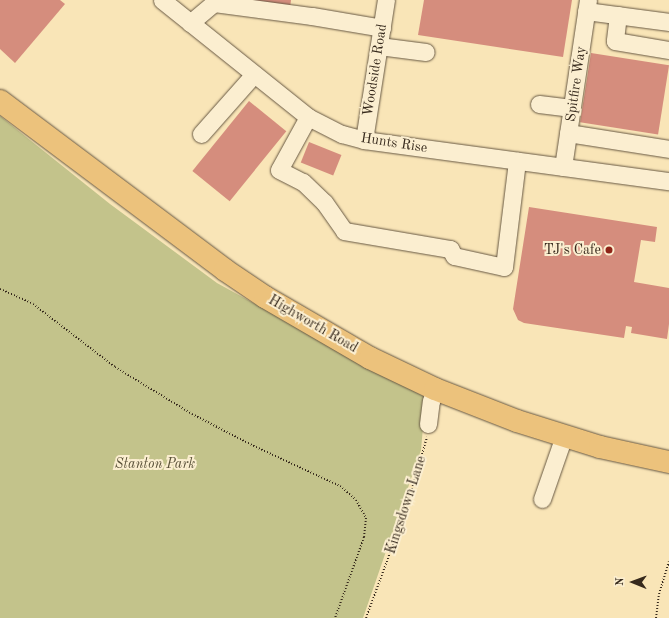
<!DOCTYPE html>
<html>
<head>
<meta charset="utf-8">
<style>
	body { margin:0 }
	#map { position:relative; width:669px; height:618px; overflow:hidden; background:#f9e5b7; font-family:"Old Standard TT",serif }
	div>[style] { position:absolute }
	.green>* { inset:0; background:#c3c38b }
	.building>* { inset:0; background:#d58d7d; transform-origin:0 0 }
	.path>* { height:2px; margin-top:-1px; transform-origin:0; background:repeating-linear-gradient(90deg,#36291c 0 1px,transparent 0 3px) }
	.roads { filter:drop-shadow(0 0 1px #675843) drop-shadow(0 0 1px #675843) }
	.minor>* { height:17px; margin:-8.5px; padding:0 8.5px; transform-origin:8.5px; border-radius:8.5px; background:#fbeed0 }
	.major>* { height:22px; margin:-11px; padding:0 11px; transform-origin:11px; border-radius:11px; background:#ecc27c }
	.dots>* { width:11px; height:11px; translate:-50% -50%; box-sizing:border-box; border:2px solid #fbeed0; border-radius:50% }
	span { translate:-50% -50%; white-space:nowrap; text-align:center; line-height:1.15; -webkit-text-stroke:4px #fbeed0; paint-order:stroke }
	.street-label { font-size:14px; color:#36291c }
	.poi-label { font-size:14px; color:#36291c }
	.right { translate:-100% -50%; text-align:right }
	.park-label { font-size:14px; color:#595038; font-style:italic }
	.north { position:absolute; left:613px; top:562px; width:40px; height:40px; -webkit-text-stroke:3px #fbeed0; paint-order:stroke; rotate:271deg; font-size:11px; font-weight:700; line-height:16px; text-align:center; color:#36291c }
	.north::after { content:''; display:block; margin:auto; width:14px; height:18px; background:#36291c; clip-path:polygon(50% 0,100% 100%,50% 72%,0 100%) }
</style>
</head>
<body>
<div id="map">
	<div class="green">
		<i style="clip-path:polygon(0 116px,110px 204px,217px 283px,423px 396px,425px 404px,421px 450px,363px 618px,0 618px)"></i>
	</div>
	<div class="building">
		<i style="clip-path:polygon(0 0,60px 0,65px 4px,15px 63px,0 49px)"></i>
		<i style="clip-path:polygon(243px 0,291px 0,290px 8px)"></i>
		<i style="clip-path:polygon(424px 0,572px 0,563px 57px,418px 35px)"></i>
		<i style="left:591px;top:53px;width:79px;height:70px;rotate:9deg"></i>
		<i style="left:249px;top:101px;width:48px;height:90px;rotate:39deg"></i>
		<i style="left:309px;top:142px;width:35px;height:22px;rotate:22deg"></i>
		<i style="clip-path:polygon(529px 207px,657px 227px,655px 242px,641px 240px,634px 282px,669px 288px,669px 324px,667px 339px,631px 333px,632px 327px,626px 326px,624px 338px,524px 323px,518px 320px,513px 309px)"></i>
	</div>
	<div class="path">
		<i style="left:0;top:289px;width:36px;rotate:24deg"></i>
		<i style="left:33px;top:304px;width:103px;rotate:37.5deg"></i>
		<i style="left:115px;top:367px;width:90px;rotate:31.4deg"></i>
		<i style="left:192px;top:414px;width:72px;rotate:27.3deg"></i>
		<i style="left:256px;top:447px;width:93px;rotate:24.9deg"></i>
		<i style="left:340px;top:486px;width:21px;rotate:41deg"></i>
		<i style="left:356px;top:500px;width:21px;rotate:61deg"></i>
		<i style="left:366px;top:518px;width:19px;rotate:96deg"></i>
		<i style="left:364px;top:537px;width:86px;rotate:109.7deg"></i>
		<i style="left:366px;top:618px;width:116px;rotate:-69.8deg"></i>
		<i style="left:406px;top:509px;width:75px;rotate:-73.7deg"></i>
		<i style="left:656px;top:618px;width:24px;rotate:-83deg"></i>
		<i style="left:659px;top:594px;width:34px;rotate:-73deg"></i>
	</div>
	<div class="roads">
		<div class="minor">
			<i style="left:162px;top:0;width:187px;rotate:38.7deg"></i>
			<i style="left:308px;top:117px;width:38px;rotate:27deg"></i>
			<i style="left:342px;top:134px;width:23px;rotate:15deg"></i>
			<i style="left:364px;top:140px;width:308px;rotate:7.7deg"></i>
			<i style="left:586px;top:11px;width:84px;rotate:7.5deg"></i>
			<i style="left:618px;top:15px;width:26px;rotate:97deg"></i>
			<i style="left:615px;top:41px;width:55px;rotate:9.5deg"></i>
			<i style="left:190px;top:23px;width:31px;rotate:-40deg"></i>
			<i style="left:214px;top:3px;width:99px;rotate:7.6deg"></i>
			<i style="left:312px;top:16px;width:71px;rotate:9.7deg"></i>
			<i style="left:379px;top:46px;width:47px;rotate:7.3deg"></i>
			<i style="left:539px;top:104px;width:33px;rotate:7deg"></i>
			<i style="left:308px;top:117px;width:60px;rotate:118.7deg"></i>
			<i style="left:279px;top:170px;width:27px;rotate:27deg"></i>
			<i style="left:303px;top:182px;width:29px;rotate:44deg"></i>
			<i style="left:324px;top:202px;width:35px;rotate:55deg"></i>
			<i style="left:344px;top:231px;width:108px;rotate:9.6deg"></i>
			<i style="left:450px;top:249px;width:8px;rotate:60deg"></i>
			<i style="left:454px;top:256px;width:51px;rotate:12.4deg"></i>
			<i style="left:504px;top:267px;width:107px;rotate:-83deg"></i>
			<i style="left:568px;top:133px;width:102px;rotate:9deg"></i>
			<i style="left:201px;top:134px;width:80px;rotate:-48.5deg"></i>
			<i style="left:364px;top:140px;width:142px;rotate:-81.1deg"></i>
			<i style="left:563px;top:167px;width:169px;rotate:-81.5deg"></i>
			<i style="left:428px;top:424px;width:23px;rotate:-83deg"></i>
			<i style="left:431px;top:401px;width:13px;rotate:-72deg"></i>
			<i style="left:542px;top:499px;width:67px;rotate:-70.8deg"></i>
		</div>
		<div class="major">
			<i style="left:0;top:101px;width:281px;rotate:36.9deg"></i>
			<i style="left:225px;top:270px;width:48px;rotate:34deg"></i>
			<i style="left:265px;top:297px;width:121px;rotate:30.2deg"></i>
			<i style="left:370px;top:358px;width:72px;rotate:25.5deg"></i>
			<i style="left:435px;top:389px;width:88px;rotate:21.3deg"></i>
			<i style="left:517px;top:421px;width:87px;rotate:17.4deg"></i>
			<i style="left:600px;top:447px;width:71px;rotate:12.3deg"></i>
		</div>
	</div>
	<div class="dots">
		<i style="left:609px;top:250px;background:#8f2418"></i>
	</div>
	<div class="street-label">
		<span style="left:375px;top:70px;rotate:-81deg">Woodside Road</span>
		<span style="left:576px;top:84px;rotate:-82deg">Spitfire Way</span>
		<span style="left:394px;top:143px;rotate:9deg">Hunts Rise</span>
		<span style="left:313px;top:324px;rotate:30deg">Highworth Road</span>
		<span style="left:406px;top:505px;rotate:-72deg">Kingsdown Lane</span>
	</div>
	<div class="poi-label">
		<span class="right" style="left:601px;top:250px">TJ's Cafe</span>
	</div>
	<div class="park-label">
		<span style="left:155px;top:464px">Stanton Park</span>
	</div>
	<div class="north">N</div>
</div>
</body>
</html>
